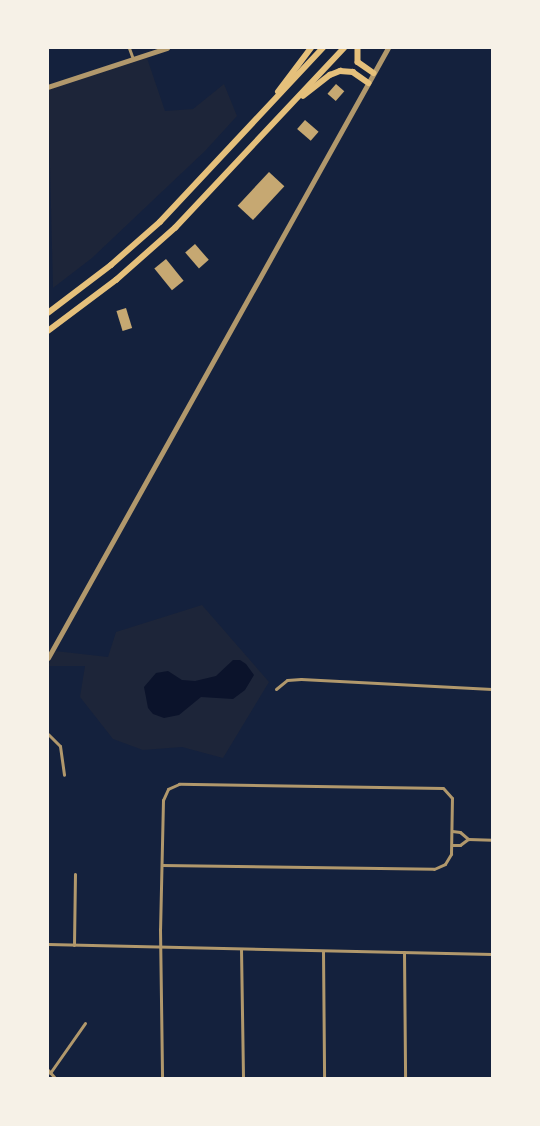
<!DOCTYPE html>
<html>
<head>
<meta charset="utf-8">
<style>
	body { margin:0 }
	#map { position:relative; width:540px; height:1126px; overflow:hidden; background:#14213d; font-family:"Public Sans",sans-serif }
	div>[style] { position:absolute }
	.green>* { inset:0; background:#1d2539 }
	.water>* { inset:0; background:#0b132b }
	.building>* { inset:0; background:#c6a872; transform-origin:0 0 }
	.minor>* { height:3px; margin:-1.5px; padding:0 1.5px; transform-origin:1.5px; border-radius:1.5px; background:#b1986c }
	.tertiary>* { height:4.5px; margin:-2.25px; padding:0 2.25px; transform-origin:2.25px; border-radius:2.25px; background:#b1986c }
	.trunk>* { height:5.5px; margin:-2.75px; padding:0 2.75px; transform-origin:2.75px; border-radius:2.75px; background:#e5c07b }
	span { translate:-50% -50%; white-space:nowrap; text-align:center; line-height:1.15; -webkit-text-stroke:4px #f6f1e7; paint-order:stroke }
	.frame { position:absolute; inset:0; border:49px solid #f6f1e7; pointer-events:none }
</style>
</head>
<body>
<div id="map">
	<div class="green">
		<i style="clip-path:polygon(146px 55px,165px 111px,193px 109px,224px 84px,237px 116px,205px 151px,92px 258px,53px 288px,48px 86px)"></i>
		<i style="clip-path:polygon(202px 605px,269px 682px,223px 758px,182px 747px,143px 750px,113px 739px,80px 697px,85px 666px,48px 666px,55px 651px,108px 657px,116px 632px)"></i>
	</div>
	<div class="water">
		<i style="clip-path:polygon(233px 660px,240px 660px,246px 664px,254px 675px,245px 690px,233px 699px,201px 697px,179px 715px,164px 718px,153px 714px,148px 708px,144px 687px,156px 673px,168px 671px,182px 680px,195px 681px,216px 676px)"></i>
	</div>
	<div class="building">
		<i style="left:336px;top:84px;width:11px;height:13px;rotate:41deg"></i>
		<i style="left:305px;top:120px;width:18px;height:12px;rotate:41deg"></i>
		<i style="left:269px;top:172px;width:21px;height:46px;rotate:43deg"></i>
		<i style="left:195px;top:244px;width:21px;height:13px;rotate:49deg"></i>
		<i style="left:166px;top:259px;width:28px;height:15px;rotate:51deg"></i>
		<i style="left:126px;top:308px;width:21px;height:10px;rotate:73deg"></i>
	</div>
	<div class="minor">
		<i style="left:129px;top:48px;width:12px;rotate:70deg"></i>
		<i style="left:276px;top:689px;width:14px;rotate:-39deg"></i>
		<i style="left:287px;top:680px;width:14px;rotate:-4deg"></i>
		<i style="left:301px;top:679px;width:191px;rotate:3deg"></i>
		<i style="left:48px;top:734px;width:17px;rotate:45deg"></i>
		<i style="left:60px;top:746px;width:29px;rotate:82deg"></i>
		<i style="left:452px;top:831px;width:8px;rotate:7deg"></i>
		<i style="left:460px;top:832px;width:11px;rotate:41deg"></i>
		<i style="left:468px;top:839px;width:24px;rotate:2deg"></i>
		<i style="left:452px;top:845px;width:8px"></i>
		<i style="left:460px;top:845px;width:10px;rotate:-37deg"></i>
		<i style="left:162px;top:865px;width:272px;rotate:0.8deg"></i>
		<i style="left:434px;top:869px;width:12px;rotate:-24deg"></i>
		<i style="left:445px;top:864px;width:12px;rotate:-59deg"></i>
		<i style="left:451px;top:854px;width:56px;rotate:-89deg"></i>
		<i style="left:452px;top:798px;width:13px;rotate:-132deg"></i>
		<i style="left:443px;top:788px;width:264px;rotate:-179.1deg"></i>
		<i style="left:179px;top:784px;width:12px;rotate:156deg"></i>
		<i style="left:168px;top:789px;width:12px;rotate:114deg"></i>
		<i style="left:163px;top:800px;width:129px;rotate:91.3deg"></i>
		<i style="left:160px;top:929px;width:149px;rotate:89.2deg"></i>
		<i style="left:48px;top:944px;width:444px;rotate:1.3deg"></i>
		<i style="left:74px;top:945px;width:71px;rotate:-89.2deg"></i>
		<i style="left:241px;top:949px;width:129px;rotate:89.1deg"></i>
		<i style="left:323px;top:951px;width:127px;rotate:89.5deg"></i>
		<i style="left:404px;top:952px;width:126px;rotate:89.5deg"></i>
		<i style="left:48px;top:1070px;width:11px;rotate:49deg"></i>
		<i style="left:50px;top:1073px;width:61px;rotate:-55deg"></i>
	</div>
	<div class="tertiary">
		<i style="left:48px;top:87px;width:125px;rotate:-18.1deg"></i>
		<i style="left:48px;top:658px;width:698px;rotate:-60.87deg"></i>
	</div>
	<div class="trunk">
		<i style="left:358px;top:48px;width:14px;rotate:90deg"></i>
		<i style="left:358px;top:62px;width:19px;rotate:35deg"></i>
		<i style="left:278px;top:92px;width:55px;rotate:-53.1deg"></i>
		<i style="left:303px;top:96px;width:34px;rotate:-38deg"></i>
		<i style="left:330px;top:75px;width:11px;rotate:-22deg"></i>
		<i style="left:340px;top:71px;width:13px;rotate:4deg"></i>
		<i style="left:353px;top:72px;width:19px;rotate:35deg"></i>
		<i style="left:48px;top:313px;width:79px;rotate:-37.3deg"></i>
		<i style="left:111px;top:265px;width:65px;rotate:-41.3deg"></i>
		<i style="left:160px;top:222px;width:238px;rotate:-46.9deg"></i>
		<i style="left:48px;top:331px;width:85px;rotate:-36.9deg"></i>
		<i style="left:116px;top:280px;width:79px;rotate:-41.4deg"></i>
		<i style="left:175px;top:228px;width:247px;rotate:-46.8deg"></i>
	</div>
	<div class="frame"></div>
</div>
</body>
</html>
